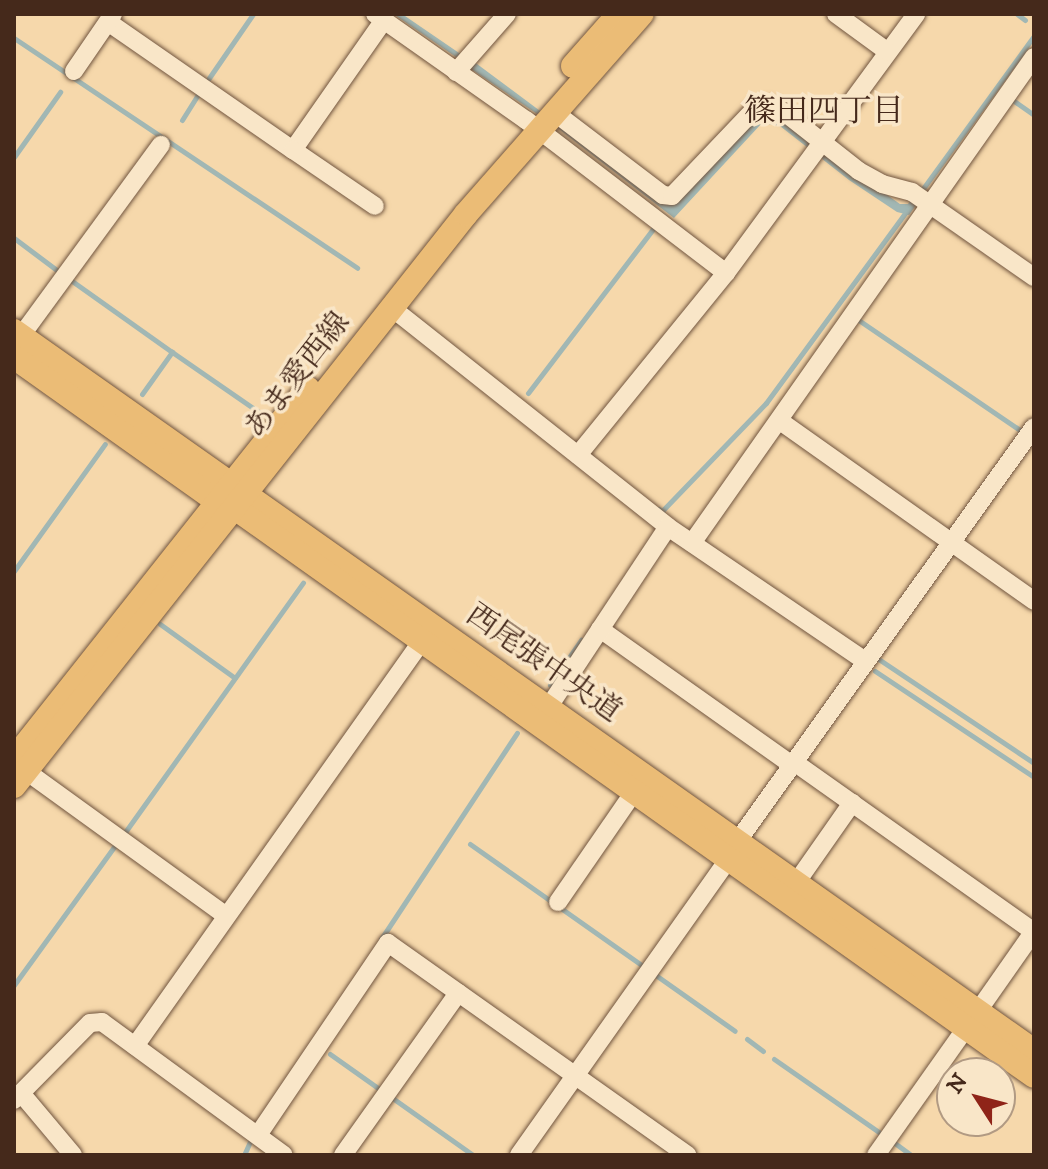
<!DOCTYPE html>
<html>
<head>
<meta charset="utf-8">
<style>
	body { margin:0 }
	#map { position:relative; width:1048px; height:1169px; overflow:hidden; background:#f6d8ab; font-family:"IM FELL DW Pica","Noto Serif JP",serif }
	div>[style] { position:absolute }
	.water>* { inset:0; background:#a1b7b4 }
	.stream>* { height:5px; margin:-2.5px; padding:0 2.5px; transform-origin:2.5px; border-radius:2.5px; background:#a1b7b4 }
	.roads { filter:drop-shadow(0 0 2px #71553f) drop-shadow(0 0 2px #71553f) }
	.minor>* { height:18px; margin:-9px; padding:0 9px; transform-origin:9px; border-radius:9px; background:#f9e6c8 }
	.major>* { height:24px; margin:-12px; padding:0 12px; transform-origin:12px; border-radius:12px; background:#ebbc76 }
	span { translate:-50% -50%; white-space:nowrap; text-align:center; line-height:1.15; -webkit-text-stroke:7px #f9e6c8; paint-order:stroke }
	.street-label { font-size:30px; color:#45291b }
	.neighbourhood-label { font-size:32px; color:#45291b }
	.frame { position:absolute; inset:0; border:16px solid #45291b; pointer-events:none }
	.north { position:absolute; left:936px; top:1057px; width:80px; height:80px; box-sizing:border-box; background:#f9e6c8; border:2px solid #b19a83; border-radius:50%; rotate:306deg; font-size:22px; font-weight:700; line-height:32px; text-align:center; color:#45291b }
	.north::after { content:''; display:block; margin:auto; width:28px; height:36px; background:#8f2418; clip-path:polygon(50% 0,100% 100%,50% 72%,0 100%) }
</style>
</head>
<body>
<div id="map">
	<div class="water">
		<i style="clip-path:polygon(473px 61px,665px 204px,678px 201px,750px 120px,769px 112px,900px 204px,908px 204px,913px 197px,919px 201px,909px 215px,897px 212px,849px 180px,780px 126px,762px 123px,674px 218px,555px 126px,468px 67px)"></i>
	</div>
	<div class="stream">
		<i style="left:398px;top:14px;width:78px;rotate:34.5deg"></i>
		<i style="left:1017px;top:14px;width:10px;rotate:37deg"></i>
		<i style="left:14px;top:38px;width:413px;rotate:33.8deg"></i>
		<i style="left:209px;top:78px;width:78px;rotate:-55.5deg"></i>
		<i style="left:1014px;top:101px;width:24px;rotate:35deg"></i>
		<i style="left:182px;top:120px;width:31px;rotate:-58deg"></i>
		<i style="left:14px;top:157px;width:80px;rotate:-54.7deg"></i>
		<i style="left:919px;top:194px;width:195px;rotate:-54deg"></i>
		<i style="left:14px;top:238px;width:55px;rotate:36.9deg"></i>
		<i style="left:72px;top:281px;width:123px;rotate:35.4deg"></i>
		<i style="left:860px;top:321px;width:195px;rotate:34.3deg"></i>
		<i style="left:528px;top:393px;width:206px;rotate:-52.7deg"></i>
		<i style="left:142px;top:394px;width:52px;rotate:-54.5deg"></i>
		<i style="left:172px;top:352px;width:107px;rotate:34.7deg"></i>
		<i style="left:659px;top:509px;width:4px;rotate:34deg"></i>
		<i style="left:662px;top:511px;width:150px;rotate:-46.1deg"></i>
		<i style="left:766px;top:403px;width:237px;rotate:-53.8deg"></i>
		<i style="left:14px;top:571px;width:156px;rotate:-54.4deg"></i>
		<i style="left:160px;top:624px;width:92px;rotate:35.8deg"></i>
		<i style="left:880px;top:660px;width:185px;rotate:33.8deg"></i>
		<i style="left:875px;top:671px;width:191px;rotate:33.7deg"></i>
		<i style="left:550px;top:685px;width:55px;rotate:-55.4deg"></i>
		<i style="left:123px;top:835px;width:310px;rotate:-54.5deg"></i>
		<i style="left:470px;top:844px;width:212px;rotate:35.2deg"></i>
		<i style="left:381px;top:939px;width:247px;rotate:-56.6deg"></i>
		<i style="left:657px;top:976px;width:95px;rotate:35.2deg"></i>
		<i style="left:14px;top:985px;width:174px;rotate:-54.1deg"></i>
		<i style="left:747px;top:1039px;width:20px;rotate:37deg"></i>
		<i style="left:330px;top:1054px;width:64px;rotate:35.4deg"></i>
		<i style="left:774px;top:1059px;width:129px;rotate:34.9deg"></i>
		<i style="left:391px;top:1097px;width:100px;rotate:35.3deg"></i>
		<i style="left:896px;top:1144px;width:19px;rotate:36deg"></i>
		<i style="left:244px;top:1155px;width:17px;rotate:-66deg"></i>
	</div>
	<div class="roads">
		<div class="minor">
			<i style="left:375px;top:14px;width:184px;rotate:35.1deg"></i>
			<i style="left:526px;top:120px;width:252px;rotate:37.4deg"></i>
			<i style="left:726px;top:273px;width:321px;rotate:-53.7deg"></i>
			<i style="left:836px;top:14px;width:64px;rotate:36.2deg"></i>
			<i style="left:108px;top:22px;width:225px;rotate:34.7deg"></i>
			<i style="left:293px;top:150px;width:159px;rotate:-55deg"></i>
			<i style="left:74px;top:71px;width:69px;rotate:-55.6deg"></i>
			<i style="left:456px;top:72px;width:77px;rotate:-48.7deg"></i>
			<i style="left:554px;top:112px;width:137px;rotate:37.3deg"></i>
			<i style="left:663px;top:195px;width:9px;rotate:6deg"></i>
			<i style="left:672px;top:196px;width:119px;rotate:-46.4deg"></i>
			<i style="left:754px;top:110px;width:15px;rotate:-16deg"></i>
			<i style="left:768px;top:106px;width:17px;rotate:21deg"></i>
			<i style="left:784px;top:112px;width:95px;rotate:38.2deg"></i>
			<i style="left:859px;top:171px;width:26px;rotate:29deg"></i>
			<i style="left:882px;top:184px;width:31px;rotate:15deg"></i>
			<i style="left:912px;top:192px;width:149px;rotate:34.9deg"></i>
			<i style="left:293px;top:150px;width:99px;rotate:34.3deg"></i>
			<i style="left:392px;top:308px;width:352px;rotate:38.4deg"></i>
			<i style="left:668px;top:527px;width:238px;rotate:34.2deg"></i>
			<i style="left:21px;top:336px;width:237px;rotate:-53.8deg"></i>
			<i style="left:780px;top:421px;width:311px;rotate:35.3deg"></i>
			<i style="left:578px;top:455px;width:235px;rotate:-50.9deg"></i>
			<i style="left:692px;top:543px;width:594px;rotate:-54.87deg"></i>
			<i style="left:600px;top:629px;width:235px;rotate:35.3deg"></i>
			<i style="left:548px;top:708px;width:217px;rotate:-56.5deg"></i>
			<i style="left:794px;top:762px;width:294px;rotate:35.3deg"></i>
			<i style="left:26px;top:771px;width:247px;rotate:35.9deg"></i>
			<i style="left:796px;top:883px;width:98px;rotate:-55deg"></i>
			<i style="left:558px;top:902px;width:134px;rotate:-55.4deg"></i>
			<i style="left:978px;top:1011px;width:98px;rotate:-55deg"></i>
			<i style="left:135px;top:1046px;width:496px;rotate:-54.7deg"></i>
			<i style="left:21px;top:1093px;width:81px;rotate:50deg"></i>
			<i style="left:14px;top:1100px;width:108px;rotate:-45.4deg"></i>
			<i style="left:90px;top:1023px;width:12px;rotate:-5deg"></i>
			<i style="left:102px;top:1022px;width:225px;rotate:36.2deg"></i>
			<i style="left:258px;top:1135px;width:232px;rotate:-55.9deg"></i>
			<i style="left:388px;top:943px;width:367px;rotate:35.3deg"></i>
			<i style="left:343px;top:1155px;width:199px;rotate:-54.6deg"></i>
			<i style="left:519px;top:1155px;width:362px;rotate:-54.7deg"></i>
			<i style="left:728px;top:860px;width:20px;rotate:-63deg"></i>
			<i style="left:737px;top:842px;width:510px;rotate:-54.41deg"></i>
			<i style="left:876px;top:1155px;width:156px;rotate:-54.7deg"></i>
		</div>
		<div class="major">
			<i style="left:573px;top:66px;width:69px;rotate:-48.5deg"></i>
			<i style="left:14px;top:331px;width:1249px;rotate:35.22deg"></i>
			<i style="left:14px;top:357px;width:250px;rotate:35.4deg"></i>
			<i style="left:218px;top:502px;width:18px;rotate:19deg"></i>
			<i style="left:235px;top:508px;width:980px;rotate:35.41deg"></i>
			<i style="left:14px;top:759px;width:473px;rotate:-51.6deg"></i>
			<i style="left:14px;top:786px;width:729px;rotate:-51.68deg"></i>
			<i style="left:466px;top:214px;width:266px;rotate:-48.7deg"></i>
		</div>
	</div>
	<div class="street-label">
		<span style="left:298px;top:376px;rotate:-52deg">あま愛西線</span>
		<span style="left:543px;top:664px;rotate:35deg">西尾張中央道</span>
	</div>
	<div class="neighbourhood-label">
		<span style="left:824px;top:112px">篠田四丁目</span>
	</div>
	<div class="frame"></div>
	<div class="north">N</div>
</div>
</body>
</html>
